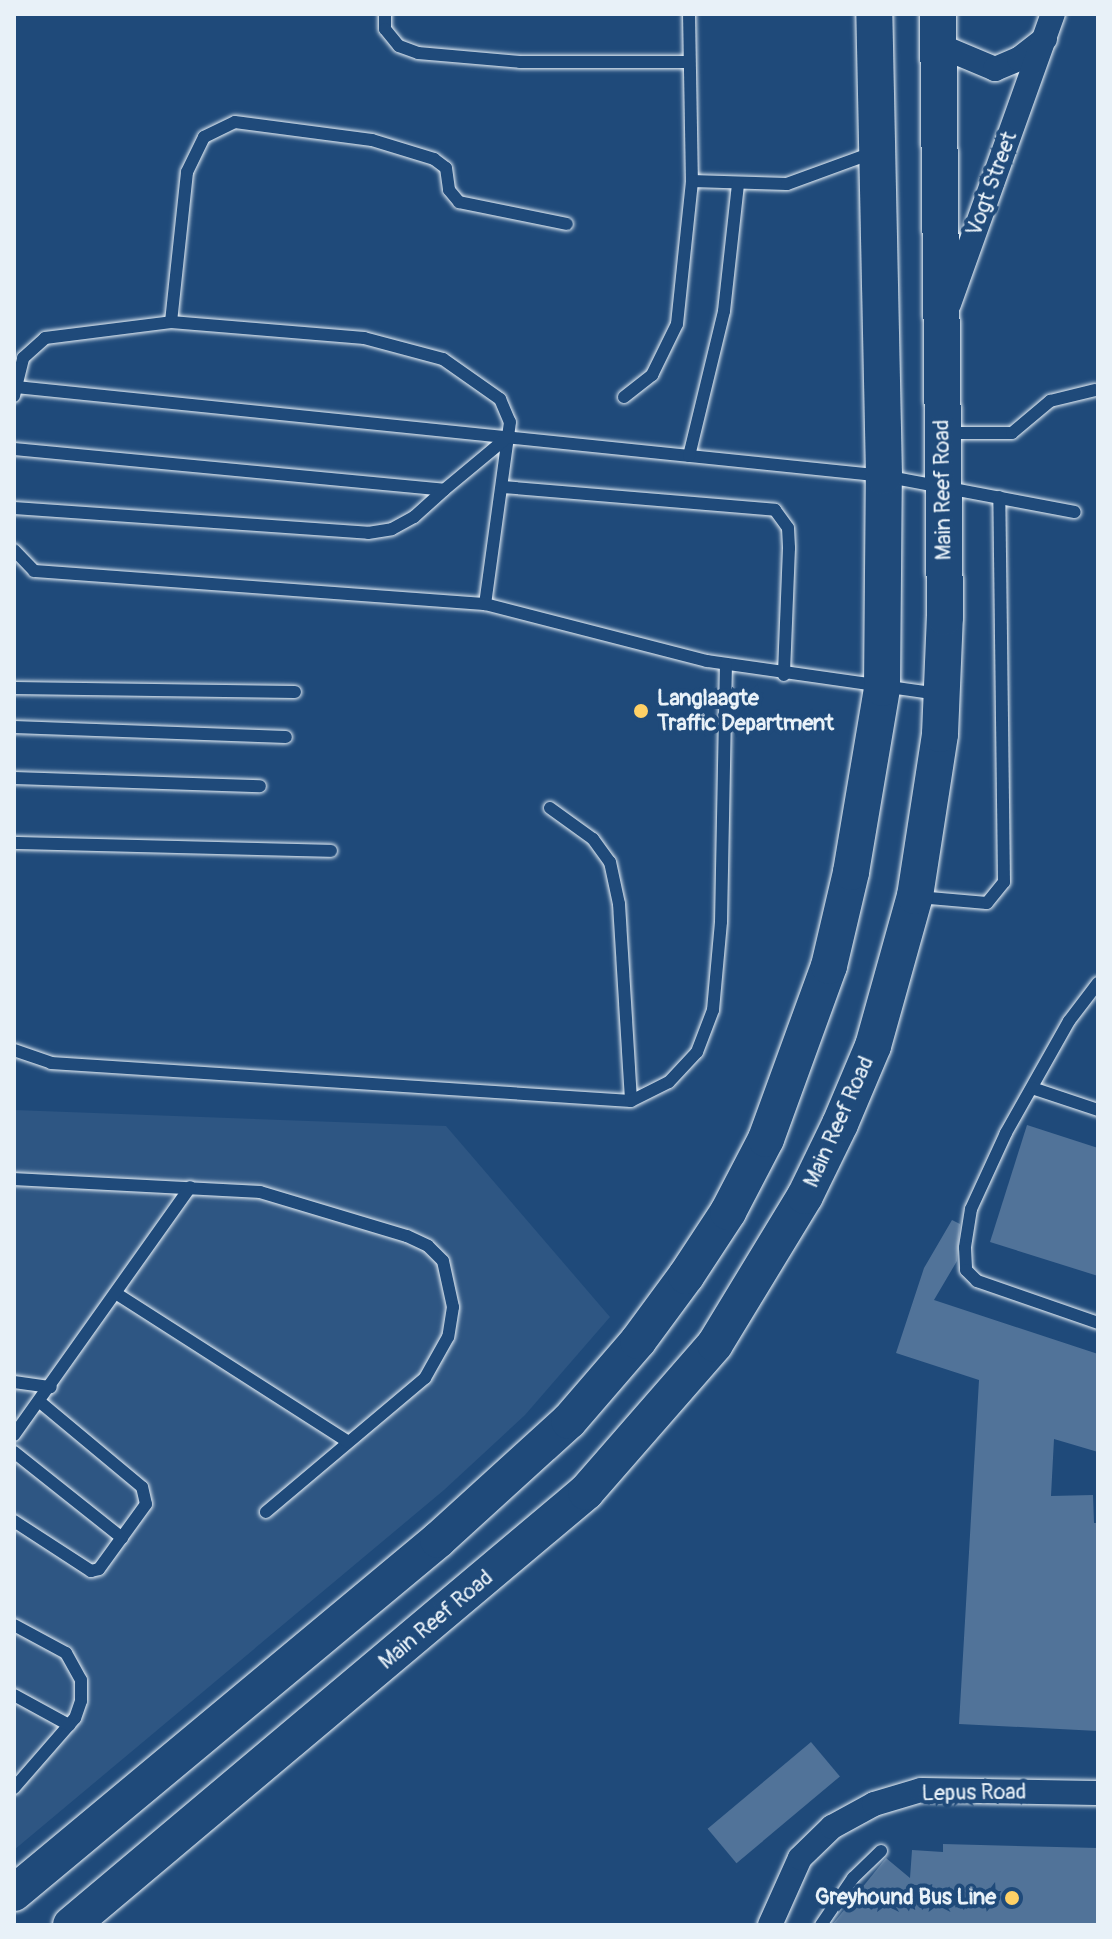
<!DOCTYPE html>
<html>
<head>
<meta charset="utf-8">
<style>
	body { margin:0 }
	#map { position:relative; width:1112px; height:1939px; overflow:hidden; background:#1f4a7a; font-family:Pangolin,sans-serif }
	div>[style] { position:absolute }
	.built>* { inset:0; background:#2e5683 }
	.building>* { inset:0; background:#517399; transform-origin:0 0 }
	.roads { filter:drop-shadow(0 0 2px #e8f1f8) drop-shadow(0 0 2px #e8f1f8) }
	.service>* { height:12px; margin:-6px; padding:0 6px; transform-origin:6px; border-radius:6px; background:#1f4a7a }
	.minor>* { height:24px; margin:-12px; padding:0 12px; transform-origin:12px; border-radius:12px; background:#1f4a7a }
	.primary>* { height:36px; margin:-18px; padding:0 18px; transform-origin:18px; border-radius:18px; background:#1f4a7a }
	.dots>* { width:22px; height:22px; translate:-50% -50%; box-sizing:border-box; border:4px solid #1f4a7a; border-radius:50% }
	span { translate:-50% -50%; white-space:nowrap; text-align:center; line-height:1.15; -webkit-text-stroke:8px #1f4a7a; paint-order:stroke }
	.street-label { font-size:22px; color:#e8f1f8 }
	.poi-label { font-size:22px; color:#e8f1f8; font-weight:700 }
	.left { translate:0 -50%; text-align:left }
	.right { translate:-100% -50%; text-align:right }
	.frame { position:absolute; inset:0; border:16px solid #e8f1f8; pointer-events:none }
</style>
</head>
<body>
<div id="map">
	<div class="built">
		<i style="clip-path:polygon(14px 1110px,446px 1126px,610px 1317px,525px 1415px,444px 1490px,14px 1850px)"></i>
	</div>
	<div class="building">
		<i style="clip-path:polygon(1027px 1125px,1098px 1148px,1098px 1276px,990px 1242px)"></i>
		<i style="clip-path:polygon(952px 1220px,960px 1224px,957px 1261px,934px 1300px,1098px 1354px,1098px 1452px,1054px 1439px,1051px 1496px,1093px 1495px,1094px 1523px,1098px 1523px,1098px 1731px,959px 1724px,979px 1380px,896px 1353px,924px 1268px)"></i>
		<i style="left:811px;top:1742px;width:45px;height:135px;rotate:50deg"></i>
		<i style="clip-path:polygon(943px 1844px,1098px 1848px,1098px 1925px,832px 1925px,886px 1858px,910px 1878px,912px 1850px,943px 1852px)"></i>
	</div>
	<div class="roads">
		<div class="service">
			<i style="left:385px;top:14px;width:15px;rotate:90deg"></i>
			<i style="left:385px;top:29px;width:22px;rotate:51deg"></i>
			<i style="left:399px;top:46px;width:20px;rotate:20deg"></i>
			<i style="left:418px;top:53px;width:102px;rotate:5deg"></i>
			<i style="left:520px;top:62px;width:166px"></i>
			<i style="left:689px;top:14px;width:167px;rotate:89deg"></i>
			<i style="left:692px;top:181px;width:95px;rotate:1.8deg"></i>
			<i style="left:787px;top:184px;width:90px;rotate:-20deg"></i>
			<i style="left:171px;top:322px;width:151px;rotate:-83.9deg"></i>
			<i style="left:187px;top:172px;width:39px;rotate:-64deg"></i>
			<i style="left:204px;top:137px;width:34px;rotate:-26deg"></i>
			<i style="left:235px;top:122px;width:138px;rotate:7.5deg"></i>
			<i style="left:372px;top:140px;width:65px;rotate:17deg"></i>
			<i style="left:434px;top:159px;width:15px;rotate:37deg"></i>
			<i style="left:446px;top:168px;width:22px;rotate:82deg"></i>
			<i style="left:449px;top:190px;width:16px;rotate:50deg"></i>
			<i style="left:459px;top:202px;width:110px;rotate:11.5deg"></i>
			<i style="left:16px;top:387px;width:30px;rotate:-76deg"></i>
			<i style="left:23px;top:358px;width:30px;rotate:-42deg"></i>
			<i style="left:45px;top:338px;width:127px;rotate:-7.2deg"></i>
			<i style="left:171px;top:322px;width:194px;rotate:4.7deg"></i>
			<i style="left:364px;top:338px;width:82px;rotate:14.9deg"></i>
			<i style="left:443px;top:359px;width:70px;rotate:35.1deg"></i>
			<i style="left:500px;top:399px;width:25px;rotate:67deg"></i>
			<i style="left:510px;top:422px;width:184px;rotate:97.8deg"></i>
			<i style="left:14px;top:396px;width:9px;rotate:-77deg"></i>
			<i style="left:16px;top:387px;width:873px;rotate:5.85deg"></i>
			<i style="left:884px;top:476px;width:194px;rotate:10.7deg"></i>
			<i style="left:624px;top:397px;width:36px;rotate:-38deg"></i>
			<i style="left:652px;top:375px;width:57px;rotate:-63.9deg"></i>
			<i style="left:677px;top:324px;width:144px;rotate:-84deg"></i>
			<i style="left:945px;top:433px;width:67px"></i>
			<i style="left:1012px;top:433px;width:50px;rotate:-40.1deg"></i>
			<i style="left:1050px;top:401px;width:46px;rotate:-13.7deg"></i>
			<i style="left:14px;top:449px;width:432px;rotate:5.4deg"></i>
			<i style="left:444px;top:490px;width:85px;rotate:-39.7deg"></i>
			<i style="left:689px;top:456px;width:149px;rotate:-76.4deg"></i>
			<i style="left:724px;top:311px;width:128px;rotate:-83.7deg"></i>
			<i style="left:503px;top:487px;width:273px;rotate:4.8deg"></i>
			<i style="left:775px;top:510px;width:22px;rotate:54deg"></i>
			<i style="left:788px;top:528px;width:20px;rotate:87deg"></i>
			<i style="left:789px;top:548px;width:127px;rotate:92.3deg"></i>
			<i style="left:14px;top:508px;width:355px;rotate:4deg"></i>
			<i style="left:368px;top:533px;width:24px;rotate:-9deg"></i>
			<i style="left:392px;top:529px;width:25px;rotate:-29deg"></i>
			<i style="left:414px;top:517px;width:40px;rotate:-42deg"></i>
			<i style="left:14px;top:550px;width:29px;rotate:46deg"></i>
			<i style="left:34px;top:571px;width:452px;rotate:4.2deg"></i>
			<i style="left:485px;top:604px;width:229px;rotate:14.4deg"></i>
			<i style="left:707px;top:661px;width:235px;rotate:8.1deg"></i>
			<i style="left:14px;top:688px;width:281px;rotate:0.8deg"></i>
			<i style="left:14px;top:727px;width:272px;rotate:2.1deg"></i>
			<i style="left:14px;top:778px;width:246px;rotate:1.9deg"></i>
			<i style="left:550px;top:808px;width:53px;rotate:35.8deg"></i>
			<i style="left:593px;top:839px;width:29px;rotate:54deg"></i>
			<i style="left:610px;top:862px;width:43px;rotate:77.9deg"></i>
			<i style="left:619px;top:904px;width:197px;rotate:86.5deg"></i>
			<i style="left:14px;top:843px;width:317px;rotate:1.4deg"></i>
			<i style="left:918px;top:897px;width:69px;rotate:5deg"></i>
			<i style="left:987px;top:903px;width:27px;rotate:-51deg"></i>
			<i style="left:1004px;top:882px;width:385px;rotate:-90.7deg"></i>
			<i style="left:1098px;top:983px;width:48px;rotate:127.3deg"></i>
			<i style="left:1069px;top:1021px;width:129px;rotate:119.4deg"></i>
			<i style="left:1006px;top:1133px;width:84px;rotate:114.7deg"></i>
			<i style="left:971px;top:1209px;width:39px;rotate:99deg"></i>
			<i style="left:965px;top:1248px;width:22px;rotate:87deg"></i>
			<i style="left:966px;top:1270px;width:16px;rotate:45deg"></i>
			<i style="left:977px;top:1281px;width:128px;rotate:19.1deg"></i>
			<i style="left:14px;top:1050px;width:39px;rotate:19deg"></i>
			<i style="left:51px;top:1063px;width:581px;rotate:3.75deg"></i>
			<i style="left:631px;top:1101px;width:42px;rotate:-26.6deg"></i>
			<i style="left:669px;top:1082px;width:41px;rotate:-47deg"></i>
			<i style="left:697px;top:1052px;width:45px;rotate:-69.1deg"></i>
			<i style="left:713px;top:1010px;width:88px;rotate:-84.8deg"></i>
			<i style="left:721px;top:922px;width:258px;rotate:-88.9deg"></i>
			<i style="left:1032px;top:1088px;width:70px;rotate:18.4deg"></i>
			<i style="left:14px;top:1179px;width:246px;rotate:3deg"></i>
			<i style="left:260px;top:1192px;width:153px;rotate:16.7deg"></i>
			<i style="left:407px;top:1236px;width:23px;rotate:25deg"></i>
			<i style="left:428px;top:1246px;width:21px;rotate:45deg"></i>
			<i style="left:443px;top:1261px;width:47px;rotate:77.7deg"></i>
			<i style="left:453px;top:1307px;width:30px;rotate:99deg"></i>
			<i style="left:448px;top:1337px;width:47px;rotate:119.3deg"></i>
			<i style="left:425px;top:1378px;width:208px;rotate:139.9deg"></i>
			<i style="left:117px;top:1294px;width:274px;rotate:32.6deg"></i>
			<i style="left:14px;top:1382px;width:37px;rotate:8deg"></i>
			<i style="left:14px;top:1435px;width:304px;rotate:-54.6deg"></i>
			<i style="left:14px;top:1452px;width:138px;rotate:38.5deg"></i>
			<i style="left:14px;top:1521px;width:92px;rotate:33deg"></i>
			<i style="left:91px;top:1571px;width:8px;rotate:-14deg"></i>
			<i style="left:99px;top:1569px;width:80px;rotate:-54.1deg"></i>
			<i style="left:146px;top:1504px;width:17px;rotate:-103deg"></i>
			<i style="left:142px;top:1487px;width:133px;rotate:-140.2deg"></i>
			<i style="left:14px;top:1625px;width:59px;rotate:28.3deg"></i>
			<i style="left:66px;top:1653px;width:31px;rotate:61deg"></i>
			<i style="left:81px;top:1680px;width:21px;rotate:90deg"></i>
			<i style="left:81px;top:1701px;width:18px;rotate:109deg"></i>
			<i style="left:75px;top:1718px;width:93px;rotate:131.1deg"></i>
			<i style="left:14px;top:1695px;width:63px;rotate:28.6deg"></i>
			<i style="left:821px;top:1925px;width:57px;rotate:-55.8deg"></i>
			<i style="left:853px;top:1878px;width:39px;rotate:-44deg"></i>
		</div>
		<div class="minor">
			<i style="left:938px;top:45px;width:62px;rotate:22.8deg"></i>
			<i style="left:995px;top:69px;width:26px;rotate:-23deg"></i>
			<i style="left:1019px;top:59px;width:33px;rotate:-38deg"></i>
			<i style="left:949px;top:304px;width:308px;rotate:-70.3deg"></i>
			<i style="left:770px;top:1925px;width:73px;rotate:-65.9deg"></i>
			<i style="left:800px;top:1858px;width:45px;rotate:-44.1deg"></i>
			<i style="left:832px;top:1827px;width:48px;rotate:-28.7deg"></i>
			<i style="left:874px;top:1804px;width:49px;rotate:-16.6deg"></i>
			<i style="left:921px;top:1790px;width:177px;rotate:1deg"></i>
		</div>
		<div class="primary">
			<i style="left:14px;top:1893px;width:552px;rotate:-39.78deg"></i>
			<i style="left:438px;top:1540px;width:177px;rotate:-42.3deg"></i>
			<i style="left:569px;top:1421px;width:106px;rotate:-49.2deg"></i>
			<i style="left:638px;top:1341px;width:81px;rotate:-53.6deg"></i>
			<i style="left:686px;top:1276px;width:77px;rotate:-56.7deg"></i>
			<i style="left:728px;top:1212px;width:82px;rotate:-62.5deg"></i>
			<i style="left:766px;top:1139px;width:184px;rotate:-70deg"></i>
			<i style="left:829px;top:966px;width:97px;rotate:-76.8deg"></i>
			<i style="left:851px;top:872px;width:187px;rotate:-80.4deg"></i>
			<i style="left:882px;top:688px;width:212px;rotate:-89.5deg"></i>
			<i style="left:884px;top:476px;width:462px;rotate:-91.2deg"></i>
			<i style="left:71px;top:1925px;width:673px;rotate:-40.06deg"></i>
			<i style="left:586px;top:1492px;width:196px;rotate:-48.9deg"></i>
			<i style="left:715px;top:1344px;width:173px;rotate:-58.7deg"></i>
			<i style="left:805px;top:1196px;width:80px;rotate:-64.1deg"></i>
			<i style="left:840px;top:1124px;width:85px;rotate:-67.1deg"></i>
			<i style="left:873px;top:1046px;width:156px;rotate:-74.4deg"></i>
			<i style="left:915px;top:896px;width:164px;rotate:-81.2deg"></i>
			<i style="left:940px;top:734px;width:117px;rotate:-87.6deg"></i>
			<i style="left:945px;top:617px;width:603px;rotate:-90.67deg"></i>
		</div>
	</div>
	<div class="dots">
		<i style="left:641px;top:711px;background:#ffd166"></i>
		<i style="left:1012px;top:1898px;background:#ffd166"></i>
	</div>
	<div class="street-label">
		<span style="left:992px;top:184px;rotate:-70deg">Vogt Street</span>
		<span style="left:943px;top:490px;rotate:-91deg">Main Reef Road</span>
		<span style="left:839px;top:1122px;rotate:-66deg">Main Reef Road</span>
		<span style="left:436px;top:1620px;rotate:-40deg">Main Reef Road</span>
		<span style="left:974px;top:1793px;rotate:-1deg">Lepus Road</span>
	</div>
	<div class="poi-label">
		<span class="left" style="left:657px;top:711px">Langlaagte<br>Traffic Department</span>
		<span class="right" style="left:996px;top:1898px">Greyhound Bus Line</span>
	</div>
	<div class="frame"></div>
</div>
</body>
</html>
